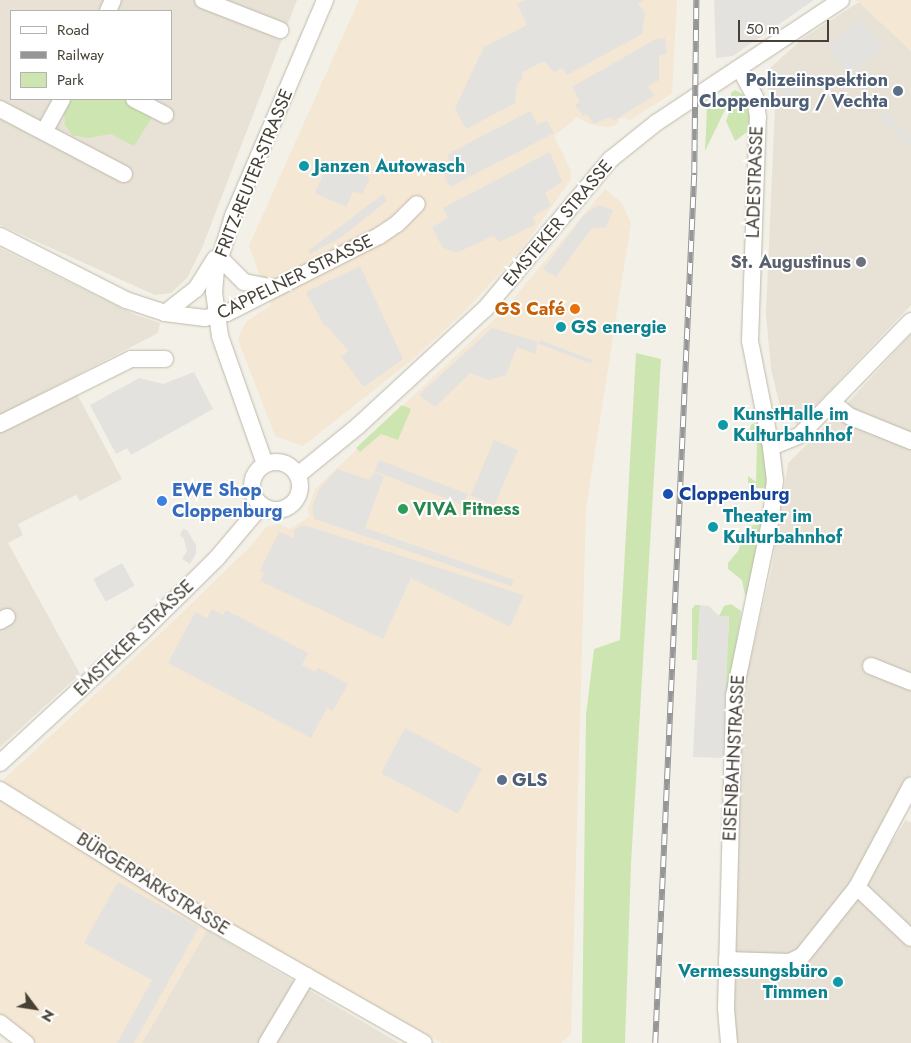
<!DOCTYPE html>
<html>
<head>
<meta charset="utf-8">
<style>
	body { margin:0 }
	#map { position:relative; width:911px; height:1043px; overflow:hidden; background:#f3f0e7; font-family:Jost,sans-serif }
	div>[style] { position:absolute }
	.residential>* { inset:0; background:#e7e2d5 }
	.commercial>* { inset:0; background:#f4e7d3 }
	.green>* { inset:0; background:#cde6b1 }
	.parking>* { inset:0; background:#e4e2df; transform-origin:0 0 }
	.roads { filter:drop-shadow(0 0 1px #beb8aa) drop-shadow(0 0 1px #beb8aa) }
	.minor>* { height:16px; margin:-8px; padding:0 8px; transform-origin:8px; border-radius:8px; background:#fff }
	.minor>.ring { margin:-8px; padding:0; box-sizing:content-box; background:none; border:16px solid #fff; border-radius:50% }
	.rail>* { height:5.5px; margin-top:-2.75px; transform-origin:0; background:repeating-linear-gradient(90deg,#fff 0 11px,#969696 0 22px); box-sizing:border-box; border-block:1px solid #969696 }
	.dots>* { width:14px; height:14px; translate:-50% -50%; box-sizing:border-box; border:2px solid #fff; border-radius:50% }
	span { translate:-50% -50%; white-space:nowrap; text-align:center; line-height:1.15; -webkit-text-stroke:4px #fff; paint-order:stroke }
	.service-label { font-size:18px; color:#4e5e75; font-weight:700 }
	.right { translate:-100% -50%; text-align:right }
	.left { translate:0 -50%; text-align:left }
	.culture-label { font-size:18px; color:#0d838f; font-weight:700 }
	.street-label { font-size:18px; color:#464036 }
	.worship-label { font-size:18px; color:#5b616d; font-weight:700 }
	.food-label { font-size:18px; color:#c56008; font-weight:700 }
	.shop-label { font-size:18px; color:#366cbe; font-weight:700 }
	.transit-label { font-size:18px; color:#164399; font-weight:700 }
	.leisure-label { font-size:18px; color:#27864d; font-weight:700 }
	.legend { position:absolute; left:10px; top:10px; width:162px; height:90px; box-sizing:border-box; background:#fff; border:1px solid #b5b3af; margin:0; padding:6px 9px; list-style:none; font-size:15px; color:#464036 }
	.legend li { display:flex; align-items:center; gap:10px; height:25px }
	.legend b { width:25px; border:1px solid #b5b3af }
	.north { position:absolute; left:10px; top:983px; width:50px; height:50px; -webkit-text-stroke:4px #fff; paint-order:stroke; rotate:121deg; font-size:14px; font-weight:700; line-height:20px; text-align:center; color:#464036 }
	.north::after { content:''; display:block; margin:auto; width:18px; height:22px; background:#464036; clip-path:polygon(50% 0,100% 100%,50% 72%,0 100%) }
	.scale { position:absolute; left:738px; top:20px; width:91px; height:22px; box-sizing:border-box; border:2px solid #464036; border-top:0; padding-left:6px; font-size:15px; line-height:18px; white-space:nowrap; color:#464036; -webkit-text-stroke:4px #fff; paint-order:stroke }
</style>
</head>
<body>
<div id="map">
	<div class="residential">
		<i style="clip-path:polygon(evenodd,0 0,297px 0,202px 248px,187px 278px,171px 293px,155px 295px,0 225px,0 0,11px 11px,171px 11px,171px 99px,11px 99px,11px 11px)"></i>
		<i style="clip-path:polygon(859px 2px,911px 51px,911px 305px,797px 425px,781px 410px,771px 369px,766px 314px,775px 106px,766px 82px,771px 67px,802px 39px)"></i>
		<i style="clip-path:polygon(0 248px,136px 315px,160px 323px,158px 333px,0 415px)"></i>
		<i style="clip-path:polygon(911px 334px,911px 774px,854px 884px,798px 953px,789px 958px,736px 954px,742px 696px,772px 566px,788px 463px,832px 420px)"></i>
		<i style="clip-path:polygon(76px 392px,122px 479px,80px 501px,76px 495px,18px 524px,23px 535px,8px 543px,80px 674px,0 747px,0 432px)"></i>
		<i style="clip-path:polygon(906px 820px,911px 823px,911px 1043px,736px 1043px,733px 1018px,735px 965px,790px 966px,862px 888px)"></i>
		<i style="clip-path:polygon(207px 930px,399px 1043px,142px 1043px)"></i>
	</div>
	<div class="commercial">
		<i style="clip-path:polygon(359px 0,677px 0,672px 93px,629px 121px,626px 117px,618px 119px,619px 124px,607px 127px,589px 124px,577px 117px,554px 136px,571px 171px,571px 179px,521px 250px,466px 310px,413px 359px,303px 446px,275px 436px,238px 339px,246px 322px,271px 305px,249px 246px)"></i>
		<i style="clip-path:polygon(855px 0,911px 0,911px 51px,859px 2px)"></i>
		<i style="clip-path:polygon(605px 189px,621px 202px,631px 223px,586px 508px,571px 1034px,561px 1043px,442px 1043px,212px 913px,2px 781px,163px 631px,253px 544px,266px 527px,279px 524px,290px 529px,309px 517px,308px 508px,315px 489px,503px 311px)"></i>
		<i style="clip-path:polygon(0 797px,207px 930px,142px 1043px,36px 1043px,0 1015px)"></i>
	</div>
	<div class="green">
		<i style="clip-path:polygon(735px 90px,744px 95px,750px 117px,747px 132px,735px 141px,726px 121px,732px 105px,731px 93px)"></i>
		<i style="clip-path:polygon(725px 97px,726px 108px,705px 151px,707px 107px)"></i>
		<i style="clip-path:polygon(72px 99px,127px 99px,154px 114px,134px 146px,111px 134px,88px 138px,72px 135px,65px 125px,64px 113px)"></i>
		<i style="clip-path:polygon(636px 353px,661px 359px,631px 864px,625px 1043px,582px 1043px,586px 715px,594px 649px,620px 640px)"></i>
		<i style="clip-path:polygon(402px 405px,411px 409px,398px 440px,381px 434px,360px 452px,356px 448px)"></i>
		<i style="clip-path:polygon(755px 423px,760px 427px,765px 447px,767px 486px,764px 488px,754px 488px,748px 483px,748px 476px,756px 482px,757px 444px,749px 437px,751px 425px)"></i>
		<i style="clip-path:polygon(764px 524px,748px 593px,745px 595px,742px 580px,728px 569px,728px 563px,738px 551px,747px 526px)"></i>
		<i style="clip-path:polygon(731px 604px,741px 611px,740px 621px,729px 688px,725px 692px,729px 617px,719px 616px,724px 606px)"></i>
		<i style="clip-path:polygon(695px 605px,700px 605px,697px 660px,692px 660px,692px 609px)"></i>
	</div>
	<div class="parking">
		<i style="clip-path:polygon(525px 0,644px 0,638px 3px,645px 14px,642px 34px,567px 75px,562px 68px,554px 72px,544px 61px,521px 73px,523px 78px,517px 84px,515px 103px,466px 129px,455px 108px,484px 47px,527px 25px,517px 4px)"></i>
		<i style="clip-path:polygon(714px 0,814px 0,733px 56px,716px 58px)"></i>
		<i style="left:860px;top:18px;width:38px;height:45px;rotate:50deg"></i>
		<i style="clip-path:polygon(665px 38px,667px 54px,659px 56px,659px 80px,648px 86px,654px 96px,613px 121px,610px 117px,594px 124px,587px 114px,583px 116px,575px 105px,580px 102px,572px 87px,656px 39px)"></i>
		<i style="left:782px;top:70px;width:27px;height:18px;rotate:42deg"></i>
		<i style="clip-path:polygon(530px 111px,537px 124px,547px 121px,554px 133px,450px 187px,442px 171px,449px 166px,448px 154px)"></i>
		<i style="clip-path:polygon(885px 112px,911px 137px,911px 147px,879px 118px)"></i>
		<i style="clip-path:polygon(550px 152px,562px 182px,545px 193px,551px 206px,532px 217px,536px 224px,500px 242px,493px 236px,456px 253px,442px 247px,432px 227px,448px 218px,443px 208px)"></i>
		<i style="clip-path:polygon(330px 159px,370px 178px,362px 194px,353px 191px,346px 207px,315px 193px)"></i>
		<i style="clip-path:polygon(383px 194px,387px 201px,340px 238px,310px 254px,308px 251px)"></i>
		<i style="clip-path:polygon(599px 205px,613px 210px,606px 227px,592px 228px,556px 277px,543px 269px,584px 215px)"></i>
		<i style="clip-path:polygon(360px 266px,403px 359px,364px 387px,341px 357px,348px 351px,330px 329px,323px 324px,306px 292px)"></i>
		<i style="clip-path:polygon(492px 328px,538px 342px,535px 354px,517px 347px,506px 375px,489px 380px,470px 373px,435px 407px,419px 395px)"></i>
		<i style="left:540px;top:340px;width:56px;height:4px;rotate:21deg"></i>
		<i style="clip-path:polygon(194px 372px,213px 409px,131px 455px,127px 448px,116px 454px,90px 405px,139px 378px,163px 384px)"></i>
		<i style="left:494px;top:440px;width:26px;height:60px;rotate:23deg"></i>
		<i style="left:379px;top:460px;width:95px;height:12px;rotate:21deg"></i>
		<i style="clip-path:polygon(337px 469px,369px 480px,374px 473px,384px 476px,365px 528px,514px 580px,511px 586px,315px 519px,312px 509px,318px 491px)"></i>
		<i style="clip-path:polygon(303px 525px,326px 532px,524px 595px,510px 627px,411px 578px,383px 639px,260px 581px,264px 574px,260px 571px,279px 532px,294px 538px,294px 530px)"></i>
		<i style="clip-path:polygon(183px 529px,187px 530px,196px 545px,196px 554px,190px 564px,182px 559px,187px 551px,184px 539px,180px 535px)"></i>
		<i style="left:122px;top:563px;width:26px;height:33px;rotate:61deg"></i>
		<i style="clip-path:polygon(700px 605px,709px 606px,719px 616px,729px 616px,723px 758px,693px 757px)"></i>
		<i style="clip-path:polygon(212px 609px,223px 615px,226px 610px,308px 653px,302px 665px,315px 672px,318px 668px,348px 684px,333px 711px,327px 708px,311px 738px,168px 663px,195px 612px,207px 618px)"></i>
		<i style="left:405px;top:728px;width:87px;height:51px;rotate:28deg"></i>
		<i style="clip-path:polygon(118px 882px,199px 927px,134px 1043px,117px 1043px,152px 980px,84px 943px)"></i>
	</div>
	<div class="roads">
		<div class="minor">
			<i style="left:203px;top:0;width:83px;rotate:21.3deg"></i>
			<i style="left:108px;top:11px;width:12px;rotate:-66deg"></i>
			<i style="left:134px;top:99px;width:35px;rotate:27deg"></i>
			<i style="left:0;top:109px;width:140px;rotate:27.7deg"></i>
			<i style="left:45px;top:130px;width:35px;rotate:-61deg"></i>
			<i style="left:0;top:236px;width:141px;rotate:26.9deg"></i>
			<i style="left:126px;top:300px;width:41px;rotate:18.4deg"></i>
			<i style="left:165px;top:313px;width:40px;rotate:7.1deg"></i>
			<i style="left:205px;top:318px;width:23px;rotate:-13deg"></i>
			<i style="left:227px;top:313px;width:170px;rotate:-26.9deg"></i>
			<i style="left:379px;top:236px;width:22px;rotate:-34deg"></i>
			<i style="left:397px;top:224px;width:28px;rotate:-45deg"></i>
			<i style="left:219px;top:257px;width:35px;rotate:45deg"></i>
			<i style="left:244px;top:282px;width:31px;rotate:11deg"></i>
			<i style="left:165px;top:313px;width:39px;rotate:-38deg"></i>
			<i style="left:196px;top:289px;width:36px;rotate:-58deg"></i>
			<i style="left:832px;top:402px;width:22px;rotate:39deg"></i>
			<i style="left:849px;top:416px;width:67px;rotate:22deg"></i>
			<i style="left:0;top:424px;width:146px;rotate:-26.4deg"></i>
			<i style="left:131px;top:359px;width:34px"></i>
			<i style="left:771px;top:447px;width:31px;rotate:-22deg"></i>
			<i style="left:800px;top:435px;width:159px;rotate:-45.8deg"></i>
			<i class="ring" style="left:252px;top:462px;width:32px;height:32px"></i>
			<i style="left:265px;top:464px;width:136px;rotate:-109.4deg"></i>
			<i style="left:220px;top:336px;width:44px;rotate:-97.8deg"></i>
			<i style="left:214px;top:292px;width:21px;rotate:-85deg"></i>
			<i style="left:216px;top:271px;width:58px;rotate:-72.8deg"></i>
			<i style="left:233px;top:216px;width:235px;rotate:-66.9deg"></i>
			<i style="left:298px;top:475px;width:77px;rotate:-39.2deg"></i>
			<i style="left:358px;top:426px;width:173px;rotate:-42.7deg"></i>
			<i style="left:485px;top:309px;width:196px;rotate:-50deg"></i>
			<i style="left:611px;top:159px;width:58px;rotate:-38.7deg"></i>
			<i style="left:656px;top:123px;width:222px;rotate:-33.6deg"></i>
			<i style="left:0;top:621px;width:8px;rotate:-30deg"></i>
			<i style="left:871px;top:666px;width:43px;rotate:21.8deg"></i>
			<i style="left:0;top:763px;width:195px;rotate:-42.7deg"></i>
			<i style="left:143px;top:631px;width:104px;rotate:-44.6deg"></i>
			<i style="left:217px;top:558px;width:68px;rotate:-49.8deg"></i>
			<i style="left:0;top:790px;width:248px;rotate:32deg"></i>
			<i style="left:210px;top:921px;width:246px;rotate:29.7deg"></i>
			<i style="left:857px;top:887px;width:74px;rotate:43.4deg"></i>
			<i style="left:727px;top:960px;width:63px;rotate:1.8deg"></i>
			<i style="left:790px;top:962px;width:13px;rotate:-27deg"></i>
			<i style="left:802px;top:956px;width:88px;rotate:-51.4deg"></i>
			<i style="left:857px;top:887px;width:115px;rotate:-61.9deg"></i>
			<i style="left:0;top:1023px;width:33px;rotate:38deg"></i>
			<i style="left:267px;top:1043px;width:78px;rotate:-59.2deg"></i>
			<i style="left:729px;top:1043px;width:35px;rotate:-95deg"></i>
			<i style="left:726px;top:1008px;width:312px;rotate:-88.5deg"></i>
			<i style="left:734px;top:696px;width:183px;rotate:-78.3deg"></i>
			<i style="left:771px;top:517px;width:36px;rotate:-84deg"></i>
			<i style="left:775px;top:481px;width:34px;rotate:-97deg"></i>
			<i style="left:771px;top:447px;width:108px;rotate:-101.2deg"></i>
			<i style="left:750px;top:341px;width:224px;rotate:-88deg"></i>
			<i style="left:758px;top:117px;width:20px;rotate:-99deg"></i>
			<i style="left:755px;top:97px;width:32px;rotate:-118deg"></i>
		</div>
	</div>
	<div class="rail">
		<i style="left:655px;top:1043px;width:871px;rotate:-87.43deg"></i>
		<i style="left:694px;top:173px;width:173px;rotate:-89.3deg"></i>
	</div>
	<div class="dots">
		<i style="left:898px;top:91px;background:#5c6f8a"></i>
		<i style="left:304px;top:166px;background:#0f9aa8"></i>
		<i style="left:861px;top:262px;background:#6b7280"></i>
		<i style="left:575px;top:309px;background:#e8710a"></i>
		<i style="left:561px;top:327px;background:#0f9aa8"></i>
		<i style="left:723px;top:425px;background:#0f9aa8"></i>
		<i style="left:668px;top:494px;background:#1a4fb4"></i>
		<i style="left:162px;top:501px;background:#3f7fe0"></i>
		<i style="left:403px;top:509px;background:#2e9e5b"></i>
		<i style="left:713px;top:527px;background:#0f9aa8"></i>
		<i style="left:502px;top:780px;background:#5c6f8a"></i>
		<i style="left:838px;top:982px;background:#0f9aa8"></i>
	</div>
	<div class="service-label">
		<span class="right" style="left:888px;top:91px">Polizeiinspektion<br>Cloppenburg / Vechta</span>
		<span class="left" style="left:512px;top:780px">GLS</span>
	</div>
	<div class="culture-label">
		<span class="left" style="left:314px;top:166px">Janzen Autowasch</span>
		<span class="left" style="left:571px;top:327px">GS energie</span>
		<span class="left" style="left:733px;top:425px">KunstHalle im<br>Kulturbahnhof</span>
		<span class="left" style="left:723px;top:527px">Theater im<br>Kulturbahnhof</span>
		<span class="right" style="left:828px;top:982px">Vermessungsbüro<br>Timmen</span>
	</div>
	<div class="street-label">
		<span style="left:254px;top:173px;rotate:-68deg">FRITZ-REUTER-STRASSE</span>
		<span style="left:755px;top:182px;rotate:-88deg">LADESTRASSE</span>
		<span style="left:558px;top:223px;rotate:-50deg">EMSTEKER STRASSE</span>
		<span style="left:295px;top:277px;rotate:-26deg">CAPPELNER STRASSE</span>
		<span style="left:134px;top:638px;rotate:-44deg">EMSTEKER STRASSE</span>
		<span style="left:734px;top:758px;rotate:-87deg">EISENBAHNSTRASSE</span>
		<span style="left:153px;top:884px;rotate:32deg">BÜRGERPARKSTRASSE</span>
	</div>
	<div class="worship-label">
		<span class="right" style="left:851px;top:262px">St. Augustinus</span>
	</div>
	<div class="food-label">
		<span class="right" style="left:565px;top:309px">GS Café</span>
	</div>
	<div class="shop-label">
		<span class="left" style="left:172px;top:501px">EWE Shop<br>Cloppenburg</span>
	</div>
	<div class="transit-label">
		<span class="left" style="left:679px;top:494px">Cloppenburg</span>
	</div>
	<div class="leisure-label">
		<span class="left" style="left:413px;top:509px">VIVA Fitness</span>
	</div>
	<ul class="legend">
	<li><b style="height:6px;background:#fff"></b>Road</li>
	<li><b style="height:6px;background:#969696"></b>Railway</li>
	<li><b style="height:14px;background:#cde6b1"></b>Park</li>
	</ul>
	<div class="north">N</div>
	<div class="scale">50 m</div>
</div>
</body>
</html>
